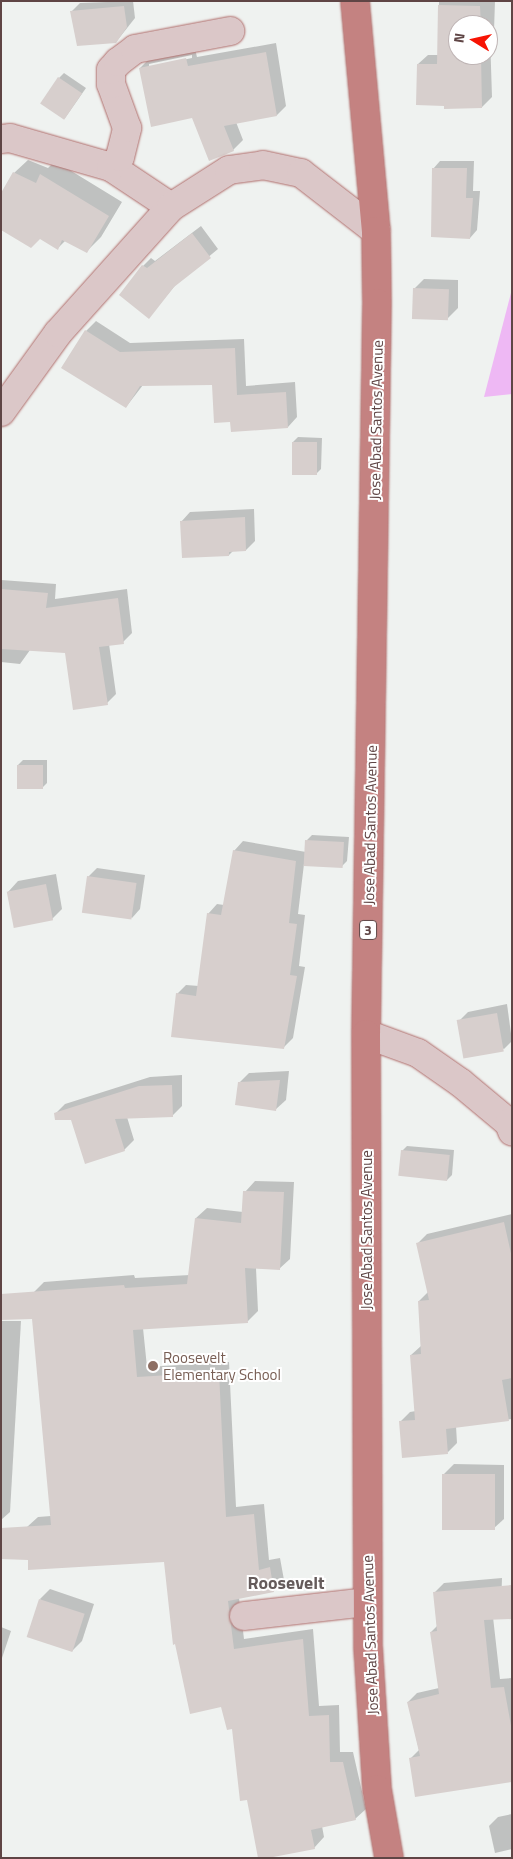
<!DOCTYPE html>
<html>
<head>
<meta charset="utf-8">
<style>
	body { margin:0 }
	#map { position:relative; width:513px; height:1859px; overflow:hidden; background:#eff2f0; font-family:"Titillium Web",sans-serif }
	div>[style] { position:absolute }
	.green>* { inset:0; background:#eeb8f4 }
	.shadow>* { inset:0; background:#0003 }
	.building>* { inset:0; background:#d7cfcd; transform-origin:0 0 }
	.roads { filter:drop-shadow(0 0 1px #b06e6c) drop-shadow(0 0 1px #b06e6c) }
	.minor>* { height:28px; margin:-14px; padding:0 14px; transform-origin:14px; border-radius:14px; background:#dbc7c8 }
	.highway>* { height:28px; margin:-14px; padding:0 14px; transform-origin:14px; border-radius:14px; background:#c48281 }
	.dots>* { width:14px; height:14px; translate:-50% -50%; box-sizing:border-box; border:2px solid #fff; border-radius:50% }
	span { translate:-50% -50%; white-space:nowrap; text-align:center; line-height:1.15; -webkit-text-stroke:4px #fff; paint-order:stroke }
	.shield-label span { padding:1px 4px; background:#fff; border:1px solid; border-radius:4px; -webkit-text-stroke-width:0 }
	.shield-label { font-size:14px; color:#5f4545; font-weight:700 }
	.street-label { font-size:15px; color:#5f4545 }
	.education-label { font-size:15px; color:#785e54 }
	.left { translate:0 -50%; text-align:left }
	.quarter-label { font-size:18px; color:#655b5b; font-weight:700 }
	.frame { position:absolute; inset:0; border:2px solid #5f4545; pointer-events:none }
	.north { position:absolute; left:448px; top:15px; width:50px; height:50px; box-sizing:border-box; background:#fff; border:1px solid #bfb5b5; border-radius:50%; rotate:279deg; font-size:14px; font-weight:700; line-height:20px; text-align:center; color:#5f4545 }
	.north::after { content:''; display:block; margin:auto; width:18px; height:22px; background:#f71404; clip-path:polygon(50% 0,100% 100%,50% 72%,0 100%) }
</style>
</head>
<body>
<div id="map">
	<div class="green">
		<i style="clip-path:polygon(512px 289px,512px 394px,484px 397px)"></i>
	</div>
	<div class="shadow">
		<i style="clip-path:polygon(133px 1px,135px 18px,116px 42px,72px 11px,80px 3px)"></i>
		<i style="clip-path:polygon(evenodd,439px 1px,495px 1px,494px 31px,490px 35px,492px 97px,482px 107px,418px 64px,428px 55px,438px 55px,439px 1px,458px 25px,488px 25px,488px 55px,458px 55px,458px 25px)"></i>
		<i style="clip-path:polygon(evenodd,276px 43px,286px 106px,277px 115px,236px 122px,243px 140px,233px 150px,140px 68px,149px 59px,195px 49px,197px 57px,276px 43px,192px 55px,192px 58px,149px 67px,149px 64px,192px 55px)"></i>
		<i style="clip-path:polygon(64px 73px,86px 88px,65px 118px,59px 78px)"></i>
		<i style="clip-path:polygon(28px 160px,48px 168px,55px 161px,122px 202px,101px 237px,87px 251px,66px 240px,58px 248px,40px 237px,14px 173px)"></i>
		<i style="clip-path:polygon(440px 161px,474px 161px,473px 191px,480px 191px,477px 230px,470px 238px,433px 169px)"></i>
		<i style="clip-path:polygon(201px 226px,218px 249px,178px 282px,149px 317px,143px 266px,151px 258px,155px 261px)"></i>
		<i style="clip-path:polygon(424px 279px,458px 280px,458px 308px,448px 318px,414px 289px)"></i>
		<i style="clip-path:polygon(96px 321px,130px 343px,244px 339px,246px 386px,295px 382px,297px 417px,288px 427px,231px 420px,213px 384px,143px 385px,126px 407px,86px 331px)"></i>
		<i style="clip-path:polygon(298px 437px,322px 438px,321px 469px,316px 474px,293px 442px)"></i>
		<i style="clip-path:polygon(254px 509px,255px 541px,246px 550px,233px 551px,229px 555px,181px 522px,190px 512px)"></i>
		<i style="clip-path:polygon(1px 580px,56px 584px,55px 599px,127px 589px,132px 633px,123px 642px,109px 644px,116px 694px,107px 703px,66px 652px,30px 650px,20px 664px,1px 662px)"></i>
		<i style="clip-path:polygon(23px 760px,47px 760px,47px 783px,42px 788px,18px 765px)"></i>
		<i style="clip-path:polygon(312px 835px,349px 837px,347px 861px,342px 866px,304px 864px,298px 914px,305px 915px,299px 966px,305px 967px,293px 1038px,284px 1047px,177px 994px,186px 985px,199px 986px,208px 914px,217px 904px,224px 905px,234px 851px,243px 841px,306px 852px,307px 840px)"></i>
		<i style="clip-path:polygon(97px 868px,145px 875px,140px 909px,132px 918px,88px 877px)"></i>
		<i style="clip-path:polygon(56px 874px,62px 909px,52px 919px,8px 892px,18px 881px)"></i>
		<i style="clip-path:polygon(507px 1004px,512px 1041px,504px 1049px,458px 1022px,468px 1012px)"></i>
		<i style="clip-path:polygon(289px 1071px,286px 1100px,275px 1110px,239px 1083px,249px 1073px)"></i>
		<i style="clip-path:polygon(182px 1075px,182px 1106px,172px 1116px,127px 1117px,134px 1140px,124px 1150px,72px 1119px,55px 1114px,65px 1104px,150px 1077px)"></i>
		<i style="clip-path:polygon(407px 1146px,454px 1150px,452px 1175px,447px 1180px,402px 1151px)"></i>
		<i style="clip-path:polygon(255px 1181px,294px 1182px,290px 1259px,279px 1269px,256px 1268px,258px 1311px,248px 1321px,143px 1328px,147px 1367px,229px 1362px,236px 1507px,264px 1504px,269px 1560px,280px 1558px,284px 1580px,274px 1591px,239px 1598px,244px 1639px,313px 1629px,319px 1706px,339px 1705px,340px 1752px,353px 1752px,366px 1809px,355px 1819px,322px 1826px,324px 1837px,314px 1848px,222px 1706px,165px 1561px,27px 1527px,38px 1517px,51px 1516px,34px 1292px,44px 1282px,134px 1275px,135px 1278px,190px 1275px,196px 1218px,207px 1208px,243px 1212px,245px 1192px)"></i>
		<i style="clip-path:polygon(512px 1214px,512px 1419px,456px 1426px,457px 1443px,448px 1452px,400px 1422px,410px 1412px,416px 1411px,411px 1355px,421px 1346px,419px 1301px,428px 1292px,417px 1244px,427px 1234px)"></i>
		<i style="clip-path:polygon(1px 1321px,21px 1321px,10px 1512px,1px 1520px)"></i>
		<i style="clip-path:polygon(454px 1464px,504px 1465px,504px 1519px,493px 1529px,444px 1474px)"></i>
		<i style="clip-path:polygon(502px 1578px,501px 1609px,493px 1617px,500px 1679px,512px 1678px,512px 1780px,411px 1758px,419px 1750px,408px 1702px,417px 1693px,439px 1688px,431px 1632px,437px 1626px,434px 1593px,444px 1583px)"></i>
		<i style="clip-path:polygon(50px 1589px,94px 1604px,82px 1641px,72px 1651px,40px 1599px)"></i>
		<i style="clip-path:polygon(1px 1627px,11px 1631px,1px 1661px)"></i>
		<i style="clip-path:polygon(512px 1814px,512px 1849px,495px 1853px,489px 1826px,498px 1817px)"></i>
	</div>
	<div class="building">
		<i style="clip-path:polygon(438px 5px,480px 6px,481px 25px,458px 25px,458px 55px,481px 55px,482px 108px,444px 109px,444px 106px,416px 105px,417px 64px,437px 64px)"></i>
		<i style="clip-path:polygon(124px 6px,127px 27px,116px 43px,77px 46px,70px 11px)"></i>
		<i style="clip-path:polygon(266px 52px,277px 116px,224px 126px,234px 151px,209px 161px,192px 118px,151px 127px,139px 68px,186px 58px,188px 66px)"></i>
		<i style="left:58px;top:77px;width:29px;height:32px;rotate:34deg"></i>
		<i style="clip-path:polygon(432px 168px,467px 168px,466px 198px,473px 198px,470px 239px,431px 237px)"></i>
		<i style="clip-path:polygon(13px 172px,36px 183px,40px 174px,109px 216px,87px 253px,62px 240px,58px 250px,40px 239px,31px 248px,1px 230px,1px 193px)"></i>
		<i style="clip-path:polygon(192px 233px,211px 258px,174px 287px,149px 319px,119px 295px,142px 265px,147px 268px)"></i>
		<i style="left:413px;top:288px;width:36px;height:31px;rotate:2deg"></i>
		<i style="clip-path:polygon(85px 330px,120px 352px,235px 348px,237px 395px,286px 392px,288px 428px,231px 432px,230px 422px,214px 423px,212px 385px,140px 386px,126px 408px,61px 368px)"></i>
		<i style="left:292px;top:442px;width:25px;height:33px"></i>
		<i style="clip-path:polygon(245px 517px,246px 551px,229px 552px,229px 556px,182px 558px,180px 521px)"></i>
		<i style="clip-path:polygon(1px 589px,48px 593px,46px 608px,118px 598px,124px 644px,99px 647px,108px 705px,73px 710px,65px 653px,1px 649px)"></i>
		<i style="left:17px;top:765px;width:26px;height:24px"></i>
		<i style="left:305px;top:840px;width:39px;height:26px;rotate:3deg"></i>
		<i style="clip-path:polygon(233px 850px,296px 861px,289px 923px,297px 924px,290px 975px,297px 976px,284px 1049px,171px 1037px,176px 993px,196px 996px,207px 913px,221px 915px)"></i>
		<i style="left:87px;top:876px;width:50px;height:37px;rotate:8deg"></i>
		<i style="left:46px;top:884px;width:37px;height:40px;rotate:79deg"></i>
		<i style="left:497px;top:1013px;width:39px;height:41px;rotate:80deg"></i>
		<i style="clip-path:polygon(280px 1080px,276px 1111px,235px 1105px,238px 1082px)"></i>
		<i style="clip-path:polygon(172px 1085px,173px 1117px,115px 1119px,125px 1151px,85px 1164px,71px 1120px,55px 1120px,54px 1113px,139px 1086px)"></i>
		<i style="left:401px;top:1150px;width:49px;height:26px;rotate:6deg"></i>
		<i style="clip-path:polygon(243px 1191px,284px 1192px,280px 1270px,245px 1268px,248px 1323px,133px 1330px,137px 1377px,219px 1372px,226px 1517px,254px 1514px,259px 1570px,270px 1567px,274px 1592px,228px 1601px,234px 1649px,303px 1639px,309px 1716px,329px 1715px,330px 1762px,343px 1762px,356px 1820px,311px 1830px,315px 1849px,268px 1858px,258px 1858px,247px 1800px,240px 1801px,232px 1729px,227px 1730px,221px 1707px,190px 1714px,175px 1644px,173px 1645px,164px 1562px,28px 1570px,28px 1560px,1px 1559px,1px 1528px,51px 1525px,32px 1319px,1px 1320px,1px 1294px,124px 1285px,125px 1288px,187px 1284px,195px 1218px,241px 1223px)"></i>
		<i style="clip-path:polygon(504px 1222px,512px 1258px,512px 1378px,502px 1380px,509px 1421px,446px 1429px,448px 1454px,402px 1458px,399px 1421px,415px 1420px,410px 1355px,421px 1354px,418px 1301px,429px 1300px,416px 1243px)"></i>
		<i style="left:442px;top:1474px;width:53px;height:56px"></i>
		<i style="clip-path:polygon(512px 1585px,512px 1619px,484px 1620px,491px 1688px,504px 1687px,512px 1731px,512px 1782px,415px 1797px,409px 1758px,420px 1756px,407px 1702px,439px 1694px,430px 1632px,437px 1631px,433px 1592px)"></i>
		<i style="left:39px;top:1599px;width:48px;height:40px;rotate:18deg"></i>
	</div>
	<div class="roads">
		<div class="minor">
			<i style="left:1px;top:139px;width:9px;rotate:-6deg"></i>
			<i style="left:10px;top:138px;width:105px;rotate:16deg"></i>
			<i style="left:111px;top:167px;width:72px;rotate:33.7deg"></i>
			<i style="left:111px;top:167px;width:13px;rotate:-48deg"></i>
			<i style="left:120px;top:157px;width:30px;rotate:-76deg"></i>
			<i style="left:127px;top:128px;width:47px;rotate:-110deg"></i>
			<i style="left:111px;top:84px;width:14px;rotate:-90deg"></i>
			<i style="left:111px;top:70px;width:11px;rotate:-49deg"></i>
			<i style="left:118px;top:62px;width:21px;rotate:-37deg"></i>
			<i style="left:135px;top:49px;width:97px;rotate:-10.7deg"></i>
			<i style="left:1px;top:412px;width:97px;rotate:-54.2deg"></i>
			<i style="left:58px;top:333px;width:169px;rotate:-48.1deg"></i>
			<i style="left:171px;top:207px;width:69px;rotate:-32.5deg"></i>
			<i style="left:229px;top:170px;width:34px;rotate:-8deg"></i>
			<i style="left:263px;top:165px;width:39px;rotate:12deg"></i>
			<i style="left:301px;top:173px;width:95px;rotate:37.7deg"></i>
			<i style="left:366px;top:1034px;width:55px;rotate:20.1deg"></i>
			<i style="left:418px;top:1053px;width:52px;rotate:34.9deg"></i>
			<i style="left:461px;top:1083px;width:62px;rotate:39.8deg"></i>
			<i style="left:509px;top:1123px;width:9px;rotate:69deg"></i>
			<i style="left:244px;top:1616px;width:124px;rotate:-6.5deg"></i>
		</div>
		<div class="highway">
			<i style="left:355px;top:1px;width:231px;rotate:84.8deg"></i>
			<i style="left:376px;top:231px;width:72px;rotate:89.2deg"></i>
			<i style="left:377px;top:303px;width:731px;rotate:90.86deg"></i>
			<i style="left:366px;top:1034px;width:612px;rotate:89.81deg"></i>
			<i style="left:368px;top:1646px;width:143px;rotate:86.4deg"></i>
			<i style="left:377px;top:1789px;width:70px;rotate:80.1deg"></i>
		</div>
	</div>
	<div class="dots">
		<i style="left:153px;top:1366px;background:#8d6e63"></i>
	</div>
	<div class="shield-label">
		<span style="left:368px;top:930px">3</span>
	</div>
	<div class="street-label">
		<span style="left:376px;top:420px;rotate:-89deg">Jose Abad Santos Avenue</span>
		<span style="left:370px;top:825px;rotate:-89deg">Jose Abad Santos Avenue</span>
		<span style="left:367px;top:1230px;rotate:-90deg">Jose Abad Santos Avenue</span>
		<span style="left:370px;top:1635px;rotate:-92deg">Jose Abad Santos Avenue</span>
	</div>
	<div class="education-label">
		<span class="left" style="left:163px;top:1366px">Roosevelt<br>Elementary School</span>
	</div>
	<div class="quarter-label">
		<span style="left:286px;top:1583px">Roosevelt</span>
	</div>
	<div class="frame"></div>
	<div class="north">N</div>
</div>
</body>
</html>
